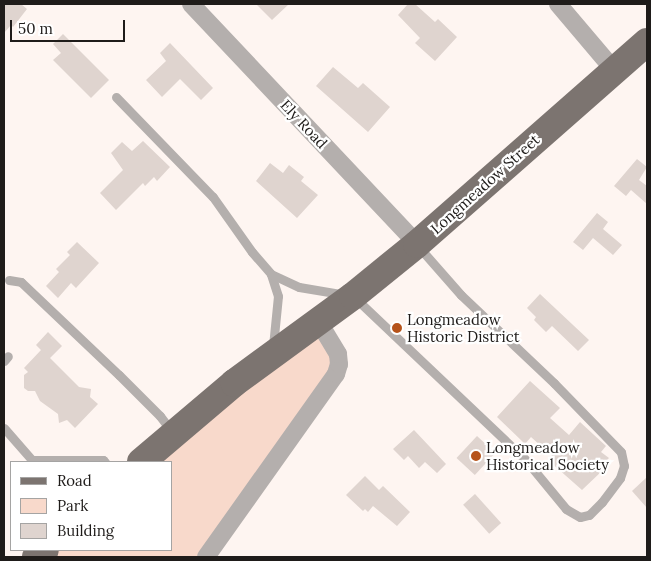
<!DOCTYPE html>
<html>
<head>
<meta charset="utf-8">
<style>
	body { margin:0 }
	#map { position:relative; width:651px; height:561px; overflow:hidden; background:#fef5f1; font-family:Lora,serif }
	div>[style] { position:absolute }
	.green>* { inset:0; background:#f8d9cb }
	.building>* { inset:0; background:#dfd4cf; transform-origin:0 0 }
	.service>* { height:9px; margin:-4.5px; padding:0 4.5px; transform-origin:4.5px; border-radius:4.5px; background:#b4afad }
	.minor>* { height:18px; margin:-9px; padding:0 9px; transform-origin:9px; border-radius:9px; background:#b4afad }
	.primary>* { height:28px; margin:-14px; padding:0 14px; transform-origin:14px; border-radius:14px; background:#7c7470 }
	.dots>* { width:14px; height:14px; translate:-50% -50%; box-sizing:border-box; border:2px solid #fff; border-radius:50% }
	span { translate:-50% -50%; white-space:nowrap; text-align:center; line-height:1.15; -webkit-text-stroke:4.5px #fff; paint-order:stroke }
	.street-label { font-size:15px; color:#1f1c1a }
	.poi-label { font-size:15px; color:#1f1c1a }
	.left { translate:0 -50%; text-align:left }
	.frame { position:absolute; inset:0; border:5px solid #1f1c1a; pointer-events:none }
	.legend { position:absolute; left:10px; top:461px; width:162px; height:90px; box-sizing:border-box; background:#fff; border:1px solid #a5a4a3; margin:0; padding:6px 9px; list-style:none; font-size:15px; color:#1f1c1a }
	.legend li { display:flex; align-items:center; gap:10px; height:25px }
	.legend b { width:25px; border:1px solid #a5a4a3 }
	.scale { position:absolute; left:10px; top:20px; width:115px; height:22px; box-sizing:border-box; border:2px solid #1f1c1a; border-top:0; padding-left:6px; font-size:15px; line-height:18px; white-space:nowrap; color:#1f1c1a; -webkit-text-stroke:4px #fff; paint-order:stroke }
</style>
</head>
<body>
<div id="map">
	<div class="green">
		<i style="clip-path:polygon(318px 321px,339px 364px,206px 557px,36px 557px,45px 550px,171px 550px,171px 462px,141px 462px)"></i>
	</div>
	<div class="building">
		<i style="clip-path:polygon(4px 4px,21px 4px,27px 9px,13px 27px,11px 25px,4px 33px)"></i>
		<i style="clip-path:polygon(256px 4px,289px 4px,272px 20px)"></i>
		<i style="clip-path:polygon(408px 4px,415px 4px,435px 22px,438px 19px,457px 37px,435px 61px,415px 43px,420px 38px,398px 15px)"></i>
		<i style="clip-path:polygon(63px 34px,109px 80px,91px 98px,53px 60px,61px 53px,53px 44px)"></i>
		<i style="clip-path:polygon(170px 43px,213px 88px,201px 100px,180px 79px,162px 97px,146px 80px,166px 61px,160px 53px)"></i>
		<i style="clip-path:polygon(333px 67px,358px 88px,363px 83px,390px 107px,368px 132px,316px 86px)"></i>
		<i style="clip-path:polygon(143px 141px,170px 167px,157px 181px,154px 177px,145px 186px,143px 183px,116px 210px,100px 193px,123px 170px,111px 153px,122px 142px,132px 151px)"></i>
		<i style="clip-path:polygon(637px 159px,647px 167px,639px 180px,647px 186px,647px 204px,631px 190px,626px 196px,614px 186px)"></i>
		<i style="clip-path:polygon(270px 163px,283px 173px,289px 165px,304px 177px,301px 181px,318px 195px,297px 218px,256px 181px)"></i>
		<i style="clip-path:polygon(597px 213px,608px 222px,603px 229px,622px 245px,613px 255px,593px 238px,583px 250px,573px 242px)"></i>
		<i style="clip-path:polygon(77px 242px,99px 263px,76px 288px,71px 283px,58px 298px,46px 286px,59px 272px,56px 269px,70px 255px,67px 252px)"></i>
		<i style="clip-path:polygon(540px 294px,589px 340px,578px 351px,552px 326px,546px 332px,534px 320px,536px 317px,527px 308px)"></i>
		<i style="clip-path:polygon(48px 332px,62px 346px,50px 358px,79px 387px,91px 389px,90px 397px,98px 404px,75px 428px,67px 420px,59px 423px,58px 414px,40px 401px,35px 391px,28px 391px,24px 388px,24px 375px,28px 372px,24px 368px,41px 350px,36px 345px)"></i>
		<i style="clip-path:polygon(530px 381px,560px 408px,550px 418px,569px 435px,580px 422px,606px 446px,601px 452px,609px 458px,600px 467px,603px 470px,582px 490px,548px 460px,552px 455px,541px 446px,531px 437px,525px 444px,497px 417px)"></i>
		<i style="clip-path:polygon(414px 430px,446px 464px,437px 473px,425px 462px,419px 468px,408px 456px,404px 460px,393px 449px)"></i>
		<i style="left:477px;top:436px;width:25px;height:30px;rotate:43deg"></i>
		<i style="clip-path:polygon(365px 476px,379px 490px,383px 486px,410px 512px,397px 526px,373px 506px,368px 512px,365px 509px,363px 511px,346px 495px)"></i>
		<i style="clip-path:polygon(647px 477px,647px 508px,632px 491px)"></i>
		<i style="left:475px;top:494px;width:39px;height:16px;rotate:48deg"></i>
	</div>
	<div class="service">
		<i style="left:116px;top:97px;width:139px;rotate:45.9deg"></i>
		<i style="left:213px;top:197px;width:67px;rotate:54.7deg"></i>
		<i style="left:252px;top:252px;width:29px;rotate:49deg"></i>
		<i style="left:9px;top:280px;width:12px;rotate:9deg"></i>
		<i style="left:21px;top:282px;width:135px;rotate:43.5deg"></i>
		<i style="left:119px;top:375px;width:58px;rotate:45deg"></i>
		<i style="left:160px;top:416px;width:21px;rotate:53deg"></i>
		<i style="left:273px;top:346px;width:50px;rotate:-84.3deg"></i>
		<i style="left:278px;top:296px;width:23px;rotate:-108deg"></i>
		<i style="left:271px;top:274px;width:31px;rotate:25deg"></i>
		<i style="left:299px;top:287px;width:55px;rotate:9.5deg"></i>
		<i style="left:353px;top:296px;width:236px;rotate:43.5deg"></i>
		<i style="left:524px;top:458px;width:66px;rotate:50.5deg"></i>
		<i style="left:566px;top:509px;width:16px;rotate:30deg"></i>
		<i style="left:580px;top:517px;width:9px;rotate:-13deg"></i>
		<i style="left:589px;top:515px;width:18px;rotate:-45deg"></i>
		<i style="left:602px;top:502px;width:30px;rotate:-53deg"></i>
		<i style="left:620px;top:478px;width:13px;rotate:-72deg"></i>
		<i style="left:624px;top:466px;width:14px;rotate:-102deg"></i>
		<i style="left:621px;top:452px;width:96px;rotate:-134.2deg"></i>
		<i style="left:554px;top:383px;width:128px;rotate:-136.6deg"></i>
		<i style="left:461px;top:295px;width:65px;rotate:-131.3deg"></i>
		<i style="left:4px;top:361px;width:6px;rotate:-51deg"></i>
		<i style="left:4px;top:428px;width:43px;rotate:48.8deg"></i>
		<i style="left:32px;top:460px;width:71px"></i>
		<i style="left:103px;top:460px;width:3px;rotate:45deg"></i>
	</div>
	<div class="minor">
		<i style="left:191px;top:4px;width:330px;rotate:46.7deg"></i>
		<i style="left:558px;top:4px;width:87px;rotate:49.7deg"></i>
		<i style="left:206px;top:557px;width:224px;rotate:-54.6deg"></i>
		<i style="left:336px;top:374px;width:10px;rotate:-73deg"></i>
		<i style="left:339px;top:364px;width:10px;rotate:-96deg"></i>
		<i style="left:338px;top:354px;width:39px;rotate:-121deg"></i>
	</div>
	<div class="primary">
		<i style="left:141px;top:462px;width:122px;rotate:-40.3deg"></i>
		<i style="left:234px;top:383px;width:147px;rotate:-36.2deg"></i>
		<i style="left:353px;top:296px;width:82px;rotate:-39.1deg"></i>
		<i style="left:417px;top:244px;width:306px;rotate:-41.3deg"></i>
		<i style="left:36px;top:557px;width:11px;rotate:-38deg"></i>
	</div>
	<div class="dots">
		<i style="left:397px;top:328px;background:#b6531a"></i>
		<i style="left:476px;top:456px;background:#b6531a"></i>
	</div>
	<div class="street-label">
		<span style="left:304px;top:124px;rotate:47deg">Ely Road</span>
		<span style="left:485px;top:184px;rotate:-42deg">Longmeadow Street</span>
	</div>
	<div class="poi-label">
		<span class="left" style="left:407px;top:328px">Longmeadow<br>Historic District</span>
		<span class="left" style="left:486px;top:456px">Longmeadow<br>Historical Society</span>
	</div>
	<div class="frame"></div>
	<ul class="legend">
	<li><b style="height:6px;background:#7c7470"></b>Road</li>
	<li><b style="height:14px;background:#f8d9cb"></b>Park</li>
	<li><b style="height:14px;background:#dfd4cf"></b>Building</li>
	</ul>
	<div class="scale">50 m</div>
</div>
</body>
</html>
